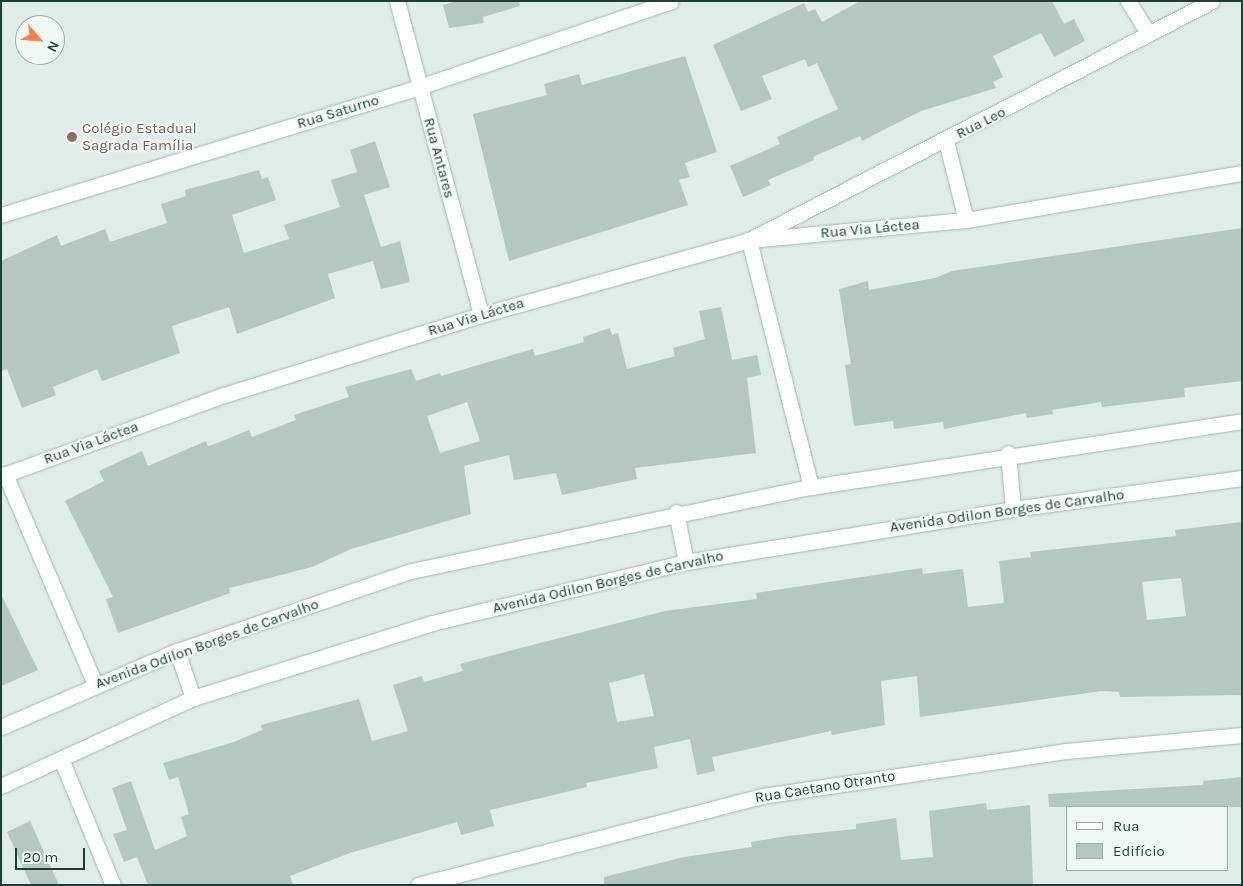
<!DOCTYPE html>
<html>
<head>
<meta charset="utf-8">
<style>
	body { margin:0 }
	#map { position:relative; width:1243px; height:886px; overflow:hidden; background:#dfece7; font-family:Karla,sans-serif }
	div>[style] { position:absolute }
	.building>* { inset:0; background:#b4c7c0 }
	.roads { filter:drop-shadow(0 0 1px #a1b4af) drop-shadow(0 0 1px #a1b4af) }
	.minor>* { height:15px; margin:-7.5px; padding:0 7.5px; transform-origin:7.5px; border-radius:7.5px; background:#fff }
	.tertiary>* { height:15px; margin:-7.5px; padding:0 7.5px; transform-origin:7.5px; border-radius:7.5px; background:#fff }
	.dots>* { width:14px; height:14px; translate:-50% -50%; box-sizing:border-box; border:2px solid #f0f8f5; border-radius:50% }
	span { translate:-50% -50%; white-space:nowrap; text-align:center; line-height:1.15; -webkit-text-stroke:4.5px #f0f8f5; paint-order:stroke }
	.street-label { font-size:15px; color:#1e3e37 }
	.education-label { font-size:15px; color:#785e54 }
	.left { translate:0 -50%; text-align:left }
	.frame { position:absolute; inset:0; border:2px solid #1e3e37; pointer-events:none }
	.legend { position:absolute; left:1066px; top:806px; width:162px; height:65px; box-sizing:border-box; background:#f0f8f5; border:1px solid #9caea9; margin:0; padding:6px 9px; list-style:none; font-size:15px; color:#1e3e37 }
	.legend li { display:flex; align-items:center; gap:10px; height:25px }
	.legend b { width:25px; border:1px solid #9caea9 }
	.north { position:absolute; left:15px; top:15px; width:50px; height:50px; box-sizing:border-box; background:#f0f8f5; border:1px solid #9caea9; border-radius:50%; rotate:117deg; font-size:14px; font-weight:700; line-height:20px; text-align:center; color:#1e3e37 }
	.north::after { content:''; display:block; margin:auto; width:18px; height:22px; background:#ff804a; clip-path:polygon(50% 0,100% 100%,50% 72%,0 100%) }
	.scale { position:absolute; left:15px; top:848px; width:70px; height:22px; box-sizing:border-box; border:2px solid #1e3e37; border-top:0; padding-left:6px; font-size:15px; line-height:18px; white-space:nowrap; color:#1e3e37; -webkit-text-stroke:4px #f0f8f5; paint-order:stroke }
</style>
</head>
<body>
<div id="map">
	<div class="building">
		<i style="clip-path:polygon(457px 1px,519px 1px,520px 6px,483px 17px,484px 23px,449px 28px,443px 5px)"></i>
		<i style="clip-path:polygon(860px 1px,1052px 1px,1064px 24px,1074px 19px,1085px 41px,1054px 57px,1041px 33px,993px 56px,1003px 77px,993px 82px,996px 88px,921px 111px,862px 141px,860px 136px,813px 157px,814px 160px,768px 180px,771px 185px,743px 197px,730px 166px,780px 144px,777px 137px,838px 109px,817px 63px,808px 67px,805px 59px,762px 76px,772px 99px,741px 111px,713px 45px,804px 3px,808px 12px,815px 9px,822px 22px)"></i>
		<i style="clip-path:polygon(685px 56px,717px 152px,685px 163px,690px 177px,679px 180px,688px 205px,509px 261px,473px 114px,547px 95px,544px 84px,579px 74px,582px 85px)"></i>
		<i style="clip-path:polygon(375px 141px,390px 187px,364px 195px,381px 247px,400px 241px,410px 282px,381px 289px,373px 261px,328px 274px,335px 298px,237px 334px,229px 307px,172px 326px,180px 353px,102px 381px,97px 369px,53px 387px,56px 395px,22px 408px,7px 369px,1px 371px,1px 261px,57px 235px,61px 246px,105px 229px,110px 242px,167px 223px,161px 204px,186px 196px,185px 190px,259px 170px,262px 179px,268px 177px,276px 200px,232px 215px,244px 253px,289px 239px,284px 225px,340px 207px,331px 180px,357px 172px,350px 150px)"></i>
		<i style="clip-path:polygon(1242px 228px,1242px 381px,1184px 388px,1185px 397px,1102px 407px,1101px 402px,1052px 410px,1053px 414px,1027px 418px,1026px 413px,944px 429px,943px 422px,894px 429px,893px 421px,854px 426px,845px 365px,851px 364px,839px 289px,868px 281px,869px 290px,935px 278px,952px 271px)"></i>
		<i style="clip-path:polygon(evenodd,721px 307px,732px 360px,757px 355px,761px 375px,747px 378px,756px 453px,635px 468px,637px 479px,562px 495px,556px 473px,514px 480px,509px 455px,464px 466px,471px 514px,351px 549px,312px 567px,229px 588px,230px 593px,118px 633px,106px 599px,113px 597px,65px 501px,104px 481px,99px 471px,142px 451px,148px 466px,206px 441px,208px 446px,215px 444px,249px 430px,252px 437px,296px 420px,294px 415px,349px 397px,345px 387px,411px 369px,416px 381px,440px 373px,441px 376px,533px 349px,535px 356px,584px 342px,583px 337px,610px 328px,612px 335px,618px 333px,627px 369px,675px 356px,673px 348px,705px 339px,699px 311px,721px 307px,467px 402px,480px 441px,440px 453px,427px 416px,467px 402px)"></i>
		<i style="clip-path:polygon(evenodd,1242px 522px,1242px 695px,1120px 697px,1119px 692px,1101px 691px,920px 717px,917px 676px,881px 681px,885px 725px,832px 735px,831px 731px,712px 757px,715px 771px,697px 775px,690px 739px,654px 747px,658px 768px,586px 783px,587px 787px,490px 810px,494px 826px,461px 835px,457px 822px,350px 853px,290px 876px,293px 885px,148px 885px,137px 857px,124px 862px,113px 834px,127px 830px,112px 788px,131px 781px,155px 850px,187px 836px,181px 817px,189px 814px,178px 777px,169px 780px,163px 763px,234px 742px,262px 730px,261px 725px,359px 699px,372px 741px,408px 731px,393px 685px,422px 676px,424px 682px,463px 671px,460px 664px,490px 656px,665px 611px,757px 599px,756px 593px,922px 568px,923px 574px,963px 569px,968px 607px,1004px 603px,999px 561px,1031px 557px,1030px 552px,1176px 536px,1175px 530px,1242px 522px,1181px 578px,1186px 616px,1147px 620px,1142px 582px,1181px 578px,1242px 522px,644px 674px,654px 716px,617px 722px,609px 683px,644px 674px)"></i>
		<i style="clip-path:polygon(1px 594px,38px 670px,1px 686px)"></i>
		<i style="clip-path:polygon(1242px 777px,1242px 807px,1049px 807px,1048px 794px,1203px 785px,1203px 781px)"></i>
		<i style="clip-path:polygon(986px 803px,987px 810px,1030px 805px,1033px 885px,604px 885px,604px 877px,684px 857px,752px 847px,751px 842px,787px 836px,856px 829px,856px 824px,896px 818px,901px 860px,933px 857px,929px 811px)"></i>
		<i style="clip-path:polygon(30px 821px,53px 872px,59px 885px,31px 885px,7px 832px)"></i>
	</div>
	<div class="roads">
		<div class="minor">
			<i style="left:397px;top:1px;width:325px;rotate:75deg"></i>
			<i style="left:1128px;top:1px;width:38px;rotate:58deg"></i>
			<i style="left:946px;top:141px;width:81px;rotate:75.8deg"></i>
			<i style="left:1px;top:215px;width:437px;rotate:-17deg"></i>
			<i style="left:419px;top:87px;width:266px;rotate:-18.8deg"></i>
			<i style="left:5px;top:474px;width:228px;rotate:66.8deg"></i>
			<i style="left:1px;top:476px;width:237px;rotate:-20deg"></i>
			<i style="left:224px;top:395px;width:269px;rotate:-17.3deg"></i>
			<i style="left:481px;top:315px;width:278px;rotate:-15.6deg"></i>
			<i style="left:749px;top:240px;width:218px;rotate:-5.3deg"></i>
			<i style="left:966px;top:220px;width:280px;rotate:-9.7deg"></i>
			<i style="left:811px;top:487px;width:255px;rotate:-104.1deg"></i>
			<i style="left:749px;top:240px;width:521px;rotate:-27.3deg"></i>
			<i style="left:61px;top:759px;width:136px;rotate:67.6deg"></i>
			<i style="left:418px;top:885px;width:355px;rotate:-14.5deg"></i>
			<i style="left:762px;top:796px;width:306px;rotate:-8.4deg"></i>
			<i style="left:1065px;top:751px;width:178px;rotate:-5.2deg"></i>
		</div>
		<div class="tertiary">
			<i style="left:1008px;top:453px;width:56px;rotate:84.9deg"></i>
			<i style="left:676px;top:512px;width:51px;rotate:78.7deg"></i>
			<i style="left:177px;top:651px;width:50px;rotate:71.2deg"></i>
			<i style="left:1px;top:727px;width:192px;rotate:-23.4deg"></i>
			<i style="left:177px;top:651px;width:247px;rotate:-18.9deg"></i>
			<i style="left:411px;top:571px;width:409px;rotate:-11.9deg"></i>
			<i style="left:811px;top:487px;width:436px;rotate:-8.7deg"></i>
			<i style="left:1px;top:786px;width:211px;rotate:-24.6deg"></i>
			<i style="left:193px;top:698px;width:250px;rotate:-17.4deg"></i>
			<i style="left:432px;top:623px;width:261px;rotate:-13.5deg"></i>
			<i style="left:686px;top:562px;width:331px;rotate:-9.2deg"></i>
			<i style="left:1013px;top:509px;width:231px;rotate:-7.7deg"></i>
		</div>
	</div>
	<div class="dots">
		<i style="left:72px;top:137px;background:#8d6e63"></i>
	</div>
	<div class="street-label">
		<span style="left:338px;top:112px;rotate:-17deg">Rua Saturno</span>
		<span style="left:981px;top:123px;rotate:-27deg">Rua Leo</span>
		<span style="left:439px;top:158px;rotate:75deg">Rua Antares</span>
		<span style="left:870px;top:229px;rotate:-5deg">Rua Via Láctea</span>
		<span style="left:476px;top:317px;rotate:-17deg">Rua Via Láctea</span>
		<span style="left:91px;top:443px;rotate:-20deg">Rua Via Láctea</span>
		<span style="left:1007px;top:511px;rotate:-8deg">Avenida Odilon Borges de Carvalho</span>
		<span style="left:608px;top:582px;rotate:-13deg">Avenida Odilon Borges de Carvalho</span>
		<span style="left:207px;top:644px;rotate:-20deg">Avenida Odilon Borges de Carvalho</span>
		<span style="left:825px;top:787px;rotate:-9deg">Rua Caetano Otranto</span>
	</div>
	<div class="education-label">
		<span class="left" style="left:82px;top:137px">Colégio Estadual<br>Sagrada Família</span>
	</div>
	<div class="frame"></div>
	<ul class="legend">
	<li><b style="height:6px;background:#fff"></b>Rua</li>
	<li><b style="height:14px;background:#b4c7c0"></b>Edifício</li>
	</ul>
	<div class="north">N</div>
	<div class="scale">20 m</div>
</div>
</body>
</html>
